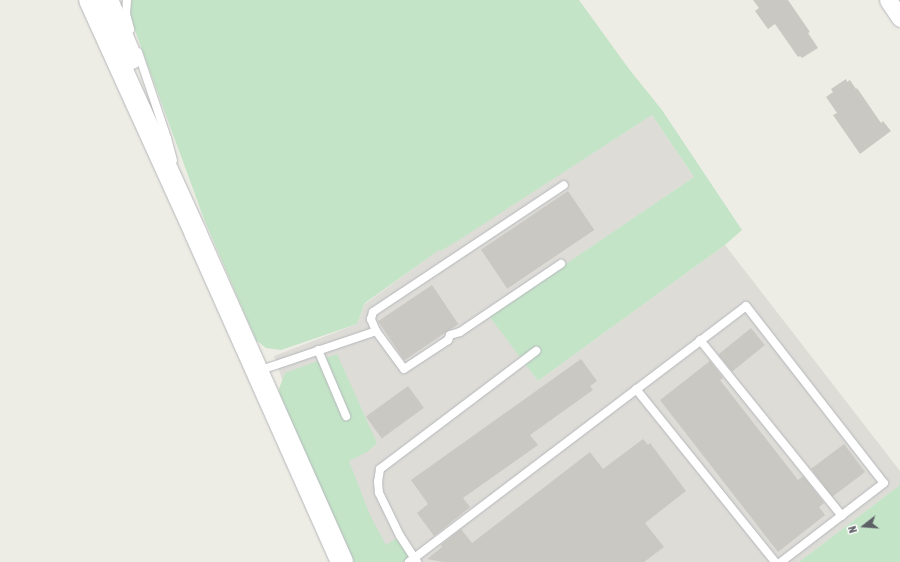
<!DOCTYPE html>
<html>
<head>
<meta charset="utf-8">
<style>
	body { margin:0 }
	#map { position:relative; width:900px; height:562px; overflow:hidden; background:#eeede5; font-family:"Asap Condensed",sans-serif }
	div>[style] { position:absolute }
	.industrial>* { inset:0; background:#dddcd7 }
	.green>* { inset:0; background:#c3e4c7 }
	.building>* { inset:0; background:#cac8c2; transform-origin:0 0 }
	.roads { filter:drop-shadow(0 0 1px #b5b7bb) drop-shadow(0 0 1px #b5b7bb) }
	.lane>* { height:8px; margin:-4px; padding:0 4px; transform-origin:4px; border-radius:4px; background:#fff }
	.street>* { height:17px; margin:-8.5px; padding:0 8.5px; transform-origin:8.5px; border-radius:8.5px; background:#fff }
	.secondary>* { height:22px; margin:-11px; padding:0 11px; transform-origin:11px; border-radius:11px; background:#fff }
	span { translate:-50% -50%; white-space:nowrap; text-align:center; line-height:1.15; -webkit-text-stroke:3px #fff; paint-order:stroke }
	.north { position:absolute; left:844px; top:506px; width:40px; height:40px; -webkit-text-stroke:3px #fff; paint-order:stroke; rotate:253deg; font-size:11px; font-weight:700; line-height:16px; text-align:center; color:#5d6065 }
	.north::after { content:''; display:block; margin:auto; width:14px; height:18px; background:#5d6065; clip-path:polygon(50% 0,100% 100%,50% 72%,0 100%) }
</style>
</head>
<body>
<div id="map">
	<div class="industrial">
		<i style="clip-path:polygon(652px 115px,694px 177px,490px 316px,538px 381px,725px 245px,900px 471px,900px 485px,799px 562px,362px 562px,290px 402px,274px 356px,357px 324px,365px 304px,440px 249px,441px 251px)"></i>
	</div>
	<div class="green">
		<i style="clip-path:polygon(132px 0,579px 0,629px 69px,662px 110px,742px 230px,725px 245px,538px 381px,489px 316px,694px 177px,652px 115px,459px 240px,441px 251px,439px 250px,365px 303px,357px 324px,281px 350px,266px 348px,256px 340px,204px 219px,133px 25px,130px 12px)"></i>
		<i style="clip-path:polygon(337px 354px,377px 443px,367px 452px,349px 461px,370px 515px,386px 545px,400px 536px,417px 562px,354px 562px,280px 397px,279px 389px,285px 373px)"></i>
		<i style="clip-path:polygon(900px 485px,900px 562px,799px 562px)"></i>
	</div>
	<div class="building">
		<i style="clip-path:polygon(753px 0,788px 0,810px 32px,808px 33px,818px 48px,802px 58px,800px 56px,798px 57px,775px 24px,768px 29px,755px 11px,759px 8px)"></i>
		<i style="clip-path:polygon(846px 79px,847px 82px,850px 80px,856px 89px,857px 88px,881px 123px,883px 121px,891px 131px,860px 154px,833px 115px,837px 113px,826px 97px,833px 92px,831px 89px)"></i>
		<i style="left:568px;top:191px;width:47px;height:105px;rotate:56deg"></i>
		<i style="left:432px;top:285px;width:47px;height:65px;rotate:56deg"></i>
		<i style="left:751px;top:328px;width:22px;height:42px;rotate:51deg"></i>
		<i style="clip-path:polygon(581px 359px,597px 381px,590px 386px,593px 390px,530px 435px,538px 445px,463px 498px,470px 507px,434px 536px,417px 513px,428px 504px,411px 480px)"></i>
		<i style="clip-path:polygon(710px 361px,723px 378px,720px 380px,798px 480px,803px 476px,824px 503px,819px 507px,825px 515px,778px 552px,660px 400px)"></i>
		<i style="left:408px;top:386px;width:27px;height:52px;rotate:54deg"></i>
		<i style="clip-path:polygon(643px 439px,648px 445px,650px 443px,686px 491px,645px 523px,664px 547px,644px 562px,443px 562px,427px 559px,442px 547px,441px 545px,461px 529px,472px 543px,590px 452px,603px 469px)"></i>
		<i style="left:844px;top:444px;width:35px;height:41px;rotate:53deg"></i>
	</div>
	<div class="roads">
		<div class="lane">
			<i style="left:127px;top:0;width:14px;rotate:94deg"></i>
			<i style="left:126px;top:14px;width:16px;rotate:75deg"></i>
			<i style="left:138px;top:52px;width:91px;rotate:71.4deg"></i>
			<i style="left:167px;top:138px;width:23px;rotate:75deg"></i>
			<i style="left:376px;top:331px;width:13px;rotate:-113deg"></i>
			<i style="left:371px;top:319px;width:7px;rotate:-74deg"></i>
			<i style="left:373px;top:312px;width:229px;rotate:-33.6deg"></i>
			<i style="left:700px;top:340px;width:226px;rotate:51.1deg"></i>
			<i style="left:318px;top:350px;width:72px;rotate:67deg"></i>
			<i style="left:258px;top:371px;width:125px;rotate:-18.7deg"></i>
			<i style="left:376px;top:331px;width:47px;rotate:53.6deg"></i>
			<i style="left:404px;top:369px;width:53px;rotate:-33.4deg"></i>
			<i style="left:448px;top:340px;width:5px;rotate:-68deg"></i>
			<i style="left:450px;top:335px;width:10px;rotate:-17deg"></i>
			<i style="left:460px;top:332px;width:122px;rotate:-34deg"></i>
			<i style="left:636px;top:389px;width:222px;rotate:51.2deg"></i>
			<i style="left:409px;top:562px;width:423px;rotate:-37.2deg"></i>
			<i style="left:746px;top:306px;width:224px;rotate:52.1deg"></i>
			<i style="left:884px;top:483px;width:130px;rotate:142.5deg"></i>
			<i style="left:417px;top:562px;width:31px;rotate:-123deg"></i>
			<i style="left:400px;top:536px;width:48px;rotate:-116deg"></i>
			<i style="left:379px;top:493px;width:11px;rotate:-95deg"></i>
			<i style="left:378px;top:482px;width:13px;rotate:-81deg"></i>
			<i style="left:380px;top:469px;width:196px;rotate:-37.1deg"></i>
		</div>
		<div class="street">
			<i style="left:888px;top:0;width:22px;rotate:56deg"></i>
		</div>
		<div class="secondary">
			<i style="left:90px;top:0;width:257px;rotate:65.6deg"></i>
			<i style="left:196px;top:234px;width:359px;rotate:66deg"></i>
			<i style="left:107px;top:0;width:63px;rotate:67.5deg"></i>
		</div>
	</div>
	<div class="north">N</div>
</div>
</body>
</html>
